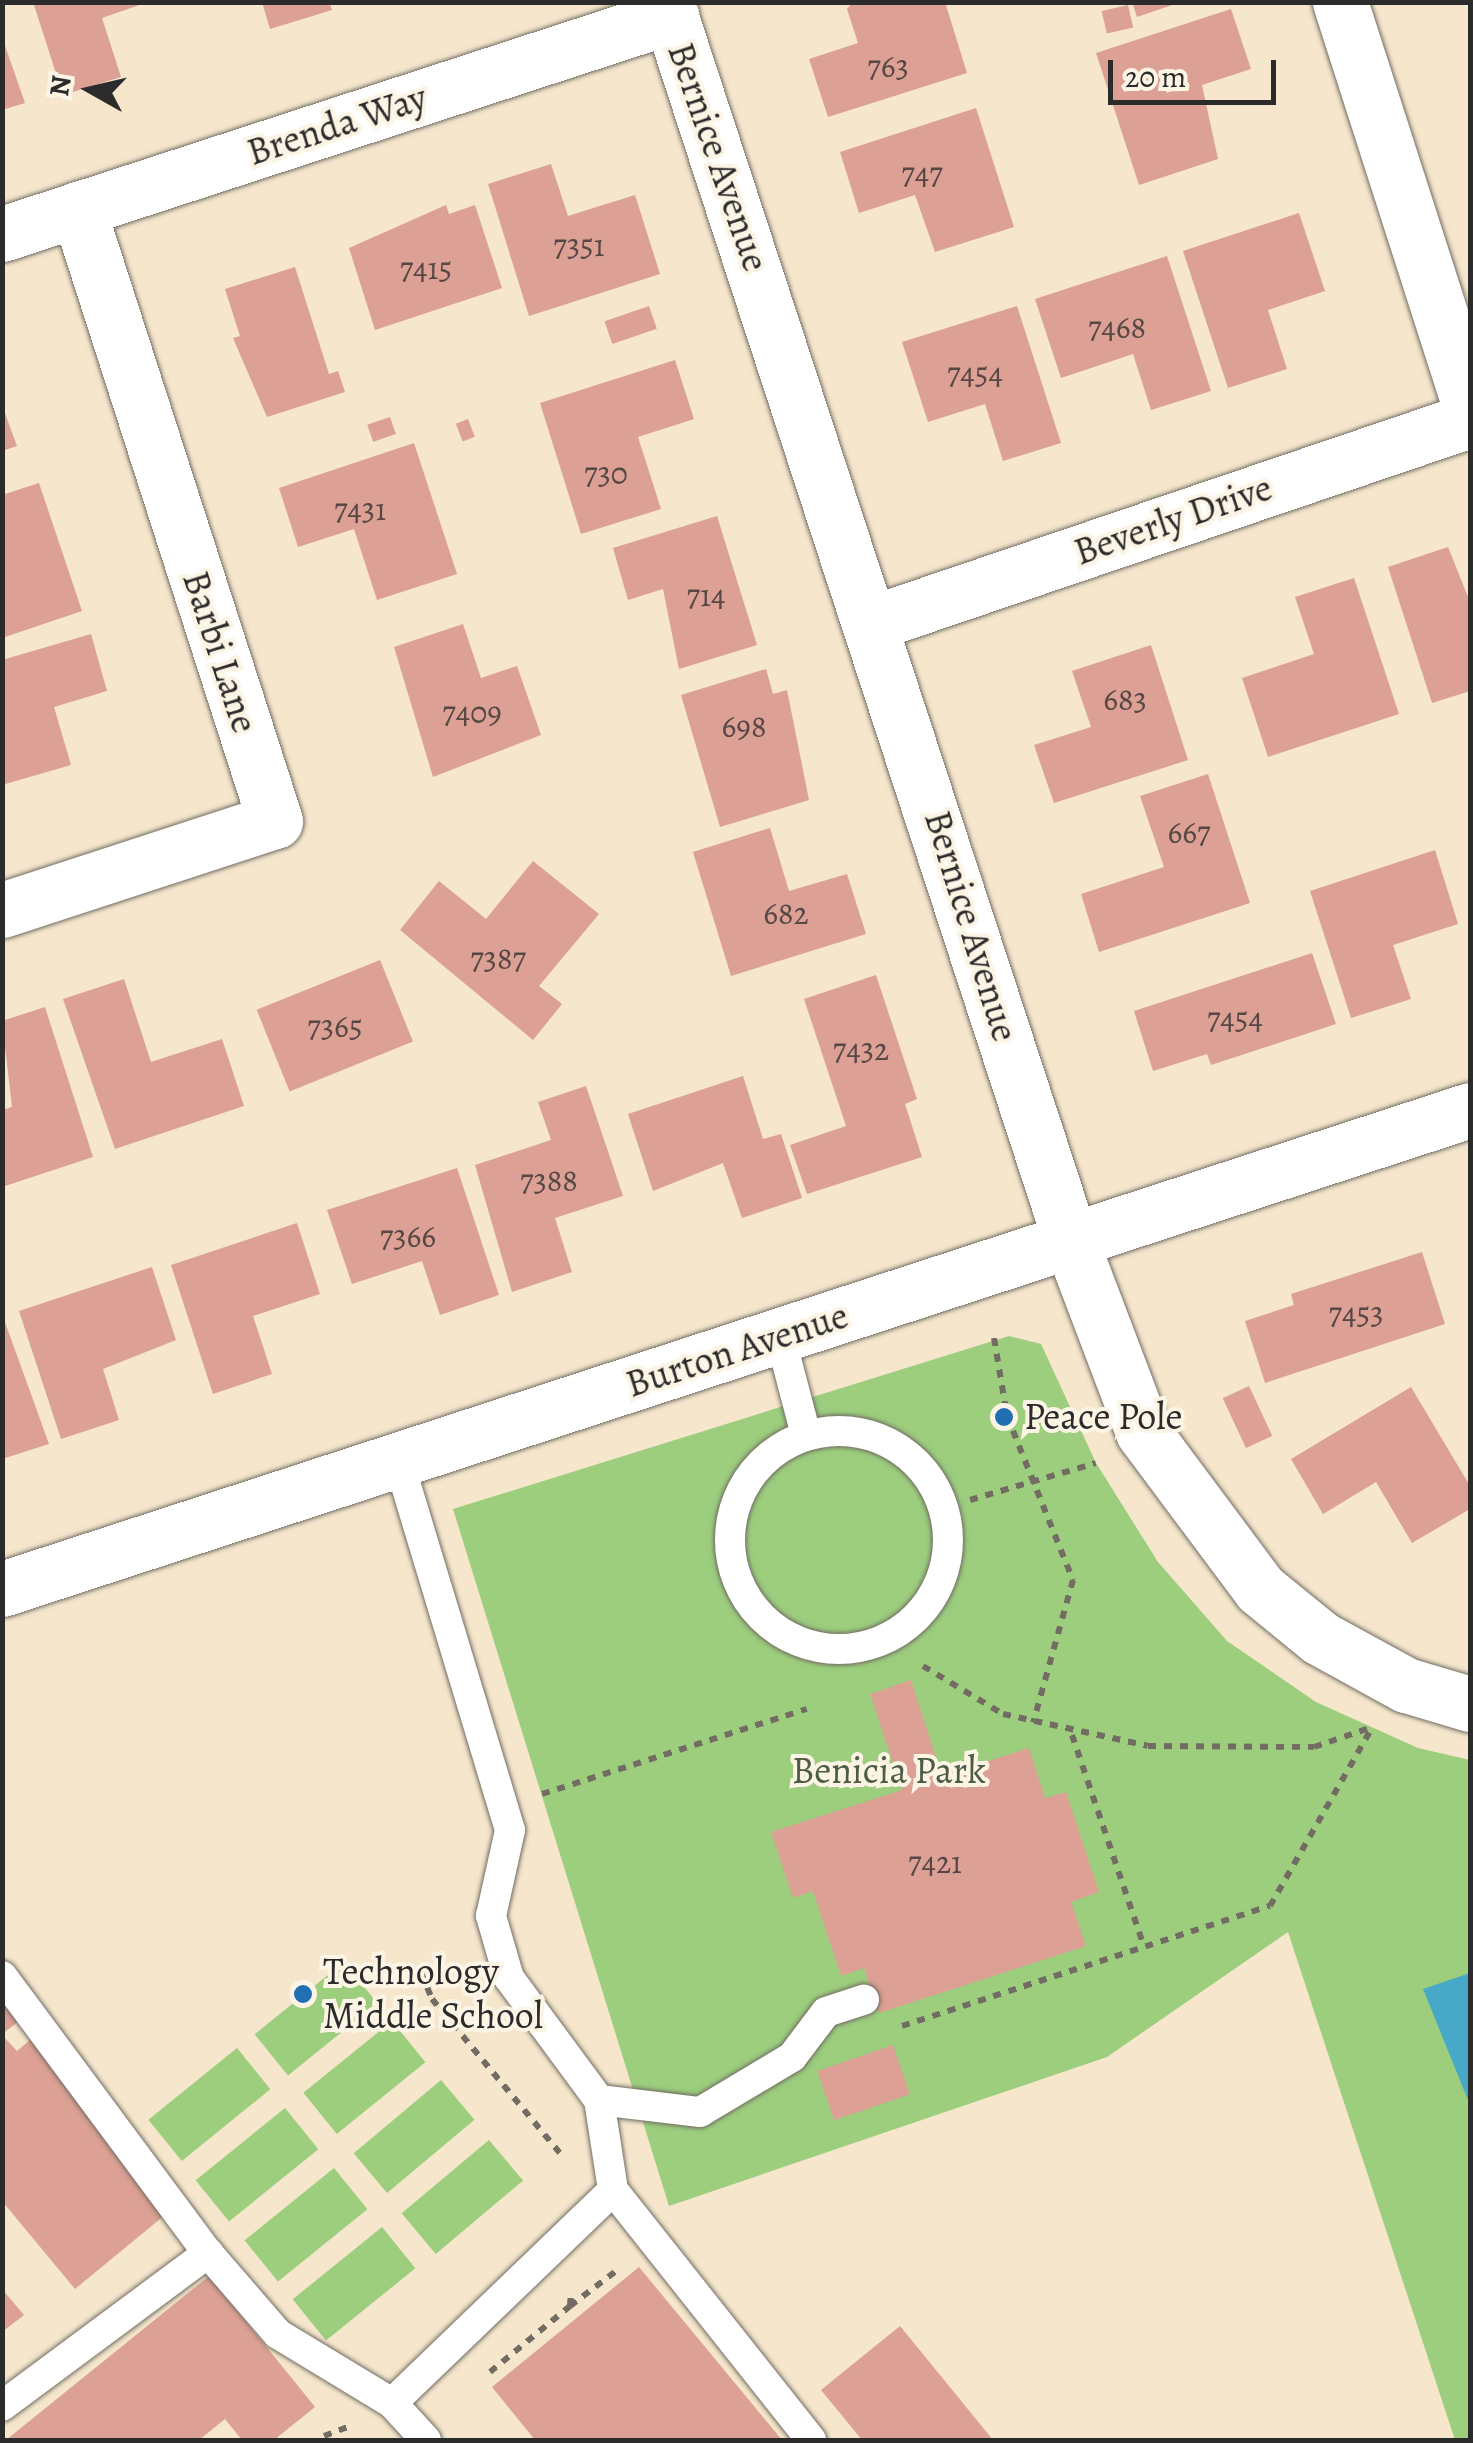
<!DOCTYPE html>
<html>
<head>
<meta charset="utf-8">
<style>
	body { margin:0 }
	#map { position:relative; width:1473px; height:2443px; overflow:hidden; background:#f5e6cc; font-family:Alegreya,serif }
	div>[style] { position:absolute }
	.green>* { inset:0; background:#9cce7e; transform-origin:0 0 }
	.water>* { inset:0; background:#48a8c7 }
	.building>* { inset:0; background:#dca094; transform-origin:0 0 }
	.path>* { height:6px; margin-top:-3px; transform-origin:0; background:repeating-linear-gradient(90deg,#726c63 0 8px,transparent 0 16px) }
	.roads { filter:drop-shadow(0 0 2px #726c63) drop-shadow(0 0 2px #726c63) }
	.lane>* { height:30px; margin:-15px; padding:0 15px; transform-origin:15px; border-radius:15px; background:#fff }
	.lane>.ring { margin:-15px; padding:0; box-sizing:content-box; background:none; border:30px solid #fff; border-radius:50% }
	.street>* { height:55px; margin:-27.5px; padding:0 27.5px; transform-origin:27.5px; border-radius:27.5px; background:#fff }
	.dots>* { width:28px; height:28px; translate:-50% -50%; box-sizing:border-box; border:5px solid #fcf5e5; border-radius:50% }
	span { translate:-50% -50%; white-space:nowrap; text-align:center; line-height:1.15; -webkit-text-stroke:8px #fcf5e5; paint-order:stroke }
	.number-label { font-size:32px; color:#574845 }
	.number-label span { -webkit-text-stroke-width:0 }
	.street-label { font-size:38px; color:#2b2b2b }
	.poi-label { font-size:38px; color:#2b2b2b }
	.left { translate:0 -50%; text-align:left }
	.park-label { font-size:38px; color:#4d5c44 }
	.frame { position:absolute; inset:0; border:5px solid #2b2b2b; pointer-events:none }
	.north { position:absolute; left:40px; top:40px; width:100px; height:100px; -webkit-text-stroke:8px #fcf5e5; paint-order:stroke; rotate:278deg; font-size:28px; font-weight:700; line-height:40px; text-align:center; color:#2b2b2b }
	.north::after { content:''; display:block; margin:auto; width:35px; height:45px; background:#2b2b2b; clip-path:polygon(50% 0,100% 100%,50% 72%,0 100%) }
	.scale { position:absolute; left:1108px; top:60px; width:168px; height:45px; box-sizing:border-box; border:5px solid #2b2b2b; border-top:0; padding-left:12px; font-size:30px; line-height:35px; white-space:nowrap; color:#2b2b2b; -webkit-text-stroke:8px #fcf5e5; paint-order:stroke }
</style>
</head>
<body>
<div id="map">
	<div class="green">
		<i style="clip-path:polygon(1009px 1336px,1041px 1344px,1096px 1463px,1158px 1562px,1227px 1641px,1316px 1702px,1418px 1748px,1470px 1760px,1470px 2440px,1455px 2440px,1288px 1932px,1107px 2057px,669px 2206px,453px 1509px)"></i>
		<i style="left:344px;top:1962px;width:53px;height:115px;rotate:51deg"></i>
		<i style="left:392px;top:2021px;width:53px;height:114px;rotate:51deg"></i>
		<i style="left:237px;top:2048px;width:53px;height:114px;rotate:51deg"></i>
		<i style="left:441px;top:2080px;width:52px;height:114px;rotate:50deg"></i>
		<i style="left:285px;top:2108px;width:53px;height:115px;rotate:51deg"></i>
		<i style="left:489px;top:2140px;width:53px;height:114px;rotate:50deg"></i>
		<i style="left:334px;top:2168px;width:53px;height:115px;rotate:51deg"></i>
		<i style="left:382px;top:2227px;width:53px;height:115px;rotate:51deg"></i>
	</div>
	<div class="water">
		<i style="clip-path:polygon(1470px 1973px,1470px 2105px,1423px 1989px)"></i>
	</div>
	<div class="building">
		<i style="clip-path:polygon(33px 2px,148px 2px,102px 18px,121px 77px,63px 95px)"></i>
		<i style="clip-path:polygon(262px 2px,329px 2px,332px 10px,270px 29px)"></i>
		<i style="clip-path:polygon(853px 2px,945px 2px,967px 73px,828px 117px,809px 59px,858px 43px,847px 9px)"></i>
		<i style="clip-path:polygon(1132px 2px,1178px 2px,1178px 3px,1137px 17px)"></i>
		<i style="left:1128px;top:5px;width:23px;height:27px;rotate:77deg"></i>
		<i style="clip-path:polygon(1231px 9px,1251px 69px,1202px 85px,1218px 159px,1139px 185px,1096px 53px)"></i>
		<i style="clip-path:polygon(2px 37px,25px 103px,2px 110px)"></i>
		<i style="clip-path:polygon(976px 108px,1014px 227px,935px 252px,915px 195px,859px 213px,840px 152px)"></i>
		<i style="clip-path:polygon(551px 164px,568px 216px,635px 195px,660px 274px,529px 316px,488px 184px)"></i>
		<i style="clip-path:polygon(446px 205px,449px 214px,475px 205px,502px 288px,375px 330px,349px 248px)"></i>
		<i style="clip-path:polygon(1299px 213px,1325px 291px,1268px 310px,1287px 369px,1228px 388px,1183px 251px)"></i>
		<i style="clip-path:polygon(1167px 256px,1211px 391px,1151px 410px,1133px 354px,1061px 378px,1035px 299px)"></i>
		<i style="clip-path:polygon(295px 267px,329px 374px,338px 371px,345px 392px,267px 417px,233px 338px,240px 336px,225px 289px)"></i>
		<i style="left:649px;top:306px;width:24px;height:47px;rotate:71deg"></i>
		<i style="clip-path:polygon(1017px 306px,1061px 443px,1003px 461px,985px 404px,928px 422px,902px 342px)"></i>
		<i style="clip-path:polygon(675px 360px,694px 419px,638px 437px,661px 509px,581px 534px,540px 403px)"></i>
		<i style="clip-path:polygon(2px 405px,17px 446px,2px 451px)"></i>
		<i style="left:390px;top:417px;width:18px;height:24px;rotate:71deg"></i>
		<i style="left:468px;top:419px;width:19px;height:13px;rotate:69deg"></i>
		<i style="clip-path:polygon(414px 443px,457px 574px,377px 600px,354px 529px,298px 547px,279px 488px)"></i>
		<i style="clip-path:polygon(39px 483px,82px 611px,5px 637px,2px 495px)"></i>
		<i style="clip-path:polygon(717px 516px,757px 645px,679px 669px,663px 589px,628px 600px,613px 548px)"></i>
		<i style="clip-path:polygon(1448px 547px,1470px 602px,1470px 691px,1432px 703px,1388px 567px)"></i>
		<i style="clip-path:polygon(1354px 578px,1399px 714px,1268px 757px,1242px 678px,1314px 654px,1295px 597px)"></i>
		<i style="clip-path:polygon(463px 624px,481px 678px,517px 666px,541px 735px,433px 777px,394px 647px)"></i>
		<i style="clip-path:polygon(91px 634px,107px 691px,54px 707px,71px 765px,2px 785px,2px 660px)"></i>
		<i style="clip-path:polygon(1151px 645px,1188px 760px,1054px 803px,1034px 745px,1091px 727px,1072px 671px)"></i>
		<i style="clip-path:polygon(766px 669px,773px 694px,787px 690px,809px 800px,720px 827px,681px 695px)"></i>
		<i style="clip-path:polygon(1208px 774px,1250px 903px,1099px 952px,1081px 894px,1164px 867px,1140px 796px)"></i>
		<i style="clip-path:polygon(770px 828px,789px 891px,847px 874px,866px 934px,731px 976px,693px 852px)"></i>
		<i style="clip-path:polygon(1435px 850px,1458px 924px,1393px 945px,1411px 999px,1351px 1018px,1310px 891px)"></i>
		<i style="clip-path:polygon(533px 861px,599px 914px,539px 986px,562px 1004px,533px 1040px,400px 930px,439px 881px,486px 919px)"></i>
		<i style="clip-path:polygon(1312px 953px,1336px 1024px,1211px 1065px,1207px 1054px,1153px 1071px,1134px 1011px)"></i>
		<i style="left:380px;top:960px;width:88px;height:133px;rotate:68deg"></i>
		<i style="clip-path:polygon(876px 975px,917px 1099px,905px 1104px,922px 1157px,807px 1194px,790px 1145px,846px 1126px,804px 999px)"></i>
		<i style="clip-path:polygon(124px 979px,151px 1062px,222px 1039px,244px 1106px,115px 1149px,63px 999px)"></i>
		<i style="clip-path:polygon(45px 1007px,93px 1157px,2px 1187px,2px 1110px,12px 1107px,2px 1021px)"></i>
		<i style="clip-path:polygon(743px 1076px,763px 1139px,781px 1134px,802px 1198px,742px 1218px,723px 1163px,653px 1191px,628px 1114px)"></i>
		<i style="clip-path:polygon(586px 1086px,623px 1196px,555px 1218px,572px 1272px,512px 1292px,475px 1165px,551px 1140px,538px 1102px)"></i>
		<i style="clip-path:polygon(457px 1168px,499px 1295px,440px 1315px,422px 1261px,352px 1284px,327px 1210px)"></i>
		<i style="clip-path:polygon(297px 1223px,320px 1294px,253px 1316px,272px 1374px,213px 1394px,171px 1265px)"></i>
		<i style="clip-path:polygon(1422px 1252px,1445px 1324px,1265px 1383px,1245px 1321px,1294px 1305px,1291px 1294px)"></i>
		<i style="clip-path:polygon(152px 1267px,176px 1340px,103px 1369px,119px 1420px,61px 1439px,19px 1311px)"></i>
		<i style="clip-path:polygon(2px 1314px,49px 1444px,2px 1459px)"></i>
		<i style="left:1249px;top:1386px;width:55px;height:29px;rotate:65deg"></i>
		<i style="clip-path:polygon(1411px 1387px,1470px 1486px,1470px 1509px,1412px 1543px,1376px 1482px,1323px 1514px,1291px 1459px)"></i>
		<i style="clip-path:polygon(911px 1680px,942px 1776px,1029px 1748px,1045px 1798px,1066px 1792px,1099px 1892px,1071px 1902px,1086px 1946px,879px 2013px,864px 1968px,841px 1976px,813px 1891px,793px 1898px,771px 1832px,902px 1790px,870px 1694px)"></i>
		<i style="clip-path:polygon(2px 2003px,18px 2022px,2px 2034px)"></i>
		<i style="clip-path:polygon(2px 2035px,17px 2051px,30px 2040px,171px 2210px,75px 2289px,2px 2201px)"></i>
		<i style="left:893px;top:2045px;width:52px;height:80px;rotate:71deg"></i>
		<i style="clip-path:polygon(639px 2267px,782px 2440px,535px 2440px,492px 2387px)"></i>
		<i style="clip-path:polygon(209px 2276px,315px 2407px,274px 2440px,242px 2440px,225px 2419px,199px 2440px,6px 2440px)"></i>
		<i style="clip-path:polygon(2px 2289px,24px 2315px,2px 2332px)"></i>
		<i style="clip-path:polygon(900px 2326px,993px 2440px,862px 2440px,821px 2390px)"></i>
	</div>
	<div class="path">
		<i style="left:994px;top:1338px;width:79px;rotate:80.5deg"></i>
		<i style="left:1007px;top:1416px;width:177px;rotate:68.1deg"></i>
		<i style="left:1073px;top:1580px;width:148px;rotate:105.6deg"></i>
		<i style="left:970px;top:1500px;width:131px;rotate:-16.4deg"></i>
		<i style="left:923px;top:1666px;width:93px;rotate:31deg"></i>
		<i style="left:1003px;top:1714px;width:148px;rotate:12.4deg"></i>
		<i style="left:1148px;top:1746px;width:166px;rotate:0.3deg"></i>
		<i style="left:1314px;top:1747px;width:56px;rotate:-18.8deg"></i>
		<i style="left:1072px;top:1735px;width:224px;rotate:71.2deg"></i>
		<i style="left:542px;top:1794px;width:278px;rotate:-17.8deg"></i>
		<i style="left:421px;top:1973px;width:28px;rotate:67deg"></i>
		<i style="left:432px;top:1999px;width:200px;rotate:50.3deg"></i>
		<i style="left:902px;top:2026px;width:387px;rotate:-18.1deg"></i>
		<i style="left:1270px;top:1906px;width:205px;rotate:-60.2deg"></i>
		<i style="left:570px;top:2306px;width:63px;rotate:-37.2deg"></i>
		<i style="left:490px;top:2372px;width:104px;rotate:-39.5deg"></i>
		<i style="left:570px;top:2306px;width:13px;rotate:-86deg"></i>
		<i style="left:324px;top:2436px;width:26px;rotate:-21deg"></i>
	</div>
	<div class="roads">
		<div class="lane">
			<i style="left:780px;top:1336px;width:102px;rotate:75.3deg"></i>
			<i class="ring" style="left:730px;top:1431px;width:188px;height:188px"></i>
			<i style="left:2px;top:1976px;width:345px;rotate:53.4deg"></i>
			<i style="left:599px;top:2100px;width:102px;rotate:6.8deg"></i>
			<i style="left:700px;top:2112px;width:107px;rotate:-30.9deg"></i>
			<i style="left:792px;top:2057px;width:56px;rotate:-52.9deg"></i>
			<i style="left:826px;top:2012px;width:40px;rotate:-18deg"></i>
			<i style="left:613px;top:2190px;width:319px;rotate:51.6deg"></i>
			<i style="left:392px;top:2403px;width:307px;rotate:-43.9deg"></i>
			<i style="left:613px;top:2190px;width:91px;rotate:-98.8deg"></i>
			<i style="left:599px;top:2100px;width:152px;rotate:-126.4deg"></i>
			<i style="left:509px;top:1978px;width:65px;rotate:-106.2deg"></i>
			<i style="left:491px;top:1916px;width:88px;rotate:-77.5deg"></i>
			<i style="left:510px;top:1830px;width:387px;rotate:-106.8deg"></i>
			<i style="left:2px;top:2406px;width:257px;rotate:-36.6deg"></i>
			<i style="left:208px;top:2253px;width:107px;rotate:49.2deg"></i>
			<i style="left:278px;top:2334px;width:133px;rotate:31.2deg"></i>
			<i style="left:392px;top:2403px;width:50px;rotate:47.4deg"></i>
		</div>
		<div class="street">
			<i style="left:666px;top:2px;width:1304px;rotate:71.91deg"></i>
			<i style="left:1071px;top:1242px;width:203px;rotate:69.2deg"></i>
			<i style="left:1143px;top:1432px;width:196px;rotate:53.3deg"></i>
			<i style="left:1260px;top:1589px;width:77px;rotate:39.2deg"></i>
			<i style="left:1320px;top:1638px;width:98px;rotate:28.7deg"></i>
			<i style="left:1406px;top:1685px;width:67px;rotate:16.5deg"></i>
			<i style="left:1340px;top:2px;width:426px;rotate:72.2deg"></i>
			<i style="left:2px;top:234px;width:704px;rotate:-18.05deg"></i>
			<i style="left:875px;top:622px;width:628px;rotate:-18.75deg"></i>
			<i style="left:2px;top:910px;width:287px;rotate:-18.1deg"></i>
			<i style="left:275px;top:821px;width:643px;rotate:-107.84deg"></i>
			<i style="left:2px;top:1589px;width:1544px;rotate:-18.07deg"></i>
		</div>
	</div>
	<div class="dots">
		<i style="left:1004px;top:1417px;background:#1f6fb2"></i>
		<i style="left:303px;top:1994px;background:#1f6fb2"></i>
	</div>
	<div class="number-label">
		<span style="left:888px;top:66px">763</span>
		<span style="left:922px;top:173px">747</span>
		<span style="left:579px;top:245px">7351</span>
		<span style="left:426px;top:268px">7415</span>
		<span style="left:1117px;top:327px">7468</span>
		<span style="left:975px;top:373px">7454</span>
		<span style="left:606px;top:473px">730</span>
		<span style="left:360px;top:509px">7431</span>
		<span style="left:706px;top:595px">714</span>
		<span style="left:1125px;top:699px">683</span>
		<span style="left:472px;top:712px">7409</span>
		<span style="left:744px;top:726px">698</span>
		<span style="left:1189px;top:832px">667</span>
		<span style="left:786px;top:913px">682</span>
		<span style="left:498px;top:958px">7387</span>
		<span style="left:1235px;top:1018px">7454</span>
		<span style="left:335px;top:1026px">7365</span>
		<span style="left:861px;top:1049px">7432</span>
		<span style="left:549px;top:1180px">7388</span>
		<span style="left:408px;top:1236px">7366</span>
		<span style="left:1356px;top:1313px">7453</span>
		<span style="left:935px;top:1862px">7421</span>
	</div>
	<div class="street-label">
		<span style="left:337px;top:125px;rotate:-18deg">Brenda Way</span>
		<span style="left:718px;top:157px;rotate:71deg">Bernice Avenue</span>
		<span style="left:1173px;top:520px;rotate:-19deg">Beverly Drive</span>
		<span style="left:220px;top:652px;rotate:72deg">Barbi Lane</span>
		<span style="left:971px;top:926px;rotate:73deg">Bernice Avenue</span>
		<span style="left:737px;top:1350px;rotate:-18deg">Burton Avenue</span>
	</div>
	<div class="poi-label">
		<span class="left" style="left:1024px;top:1417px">Peace Pole</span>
		<span class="left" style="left:323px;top:1994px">Technology<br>Middle School</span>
	</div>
	<div class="park-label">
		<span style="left:889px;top:1771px">Benicia Park</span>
	</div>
	<div class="frame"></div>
	<div class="north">N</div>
	<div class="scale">20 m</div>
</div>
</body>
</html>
